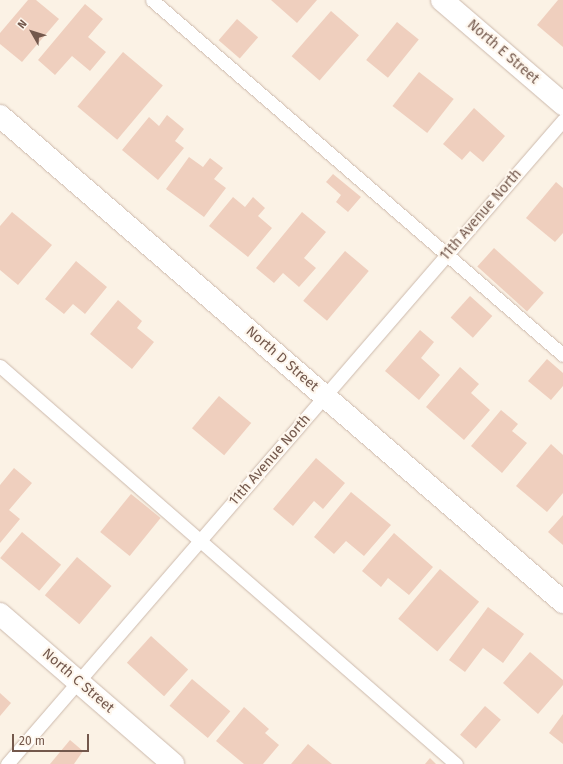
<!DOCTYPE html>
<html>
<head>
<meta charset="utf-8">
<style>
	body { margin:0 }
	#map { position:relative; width:563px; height:764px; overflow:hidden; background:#fbf2e5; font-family:"Fira Sans",sans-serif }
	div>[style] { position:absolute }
	.building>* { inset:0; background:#efcfbe; transform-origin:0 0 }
	.roads { filter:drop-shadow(0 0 1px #ccb9ac) drop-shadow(0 0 1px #ccb9ac) }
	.lane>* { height:13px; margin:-6.5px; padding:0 6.5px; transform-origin:6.5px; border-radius:6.5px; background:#fff }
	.street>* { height:22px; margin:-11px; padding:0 11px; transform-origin:11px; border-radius:11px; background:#fff }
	span { translate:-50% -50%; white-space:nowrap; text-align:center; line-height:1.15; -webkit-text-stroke:4px #fef6ec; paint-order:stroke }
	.street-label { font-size:14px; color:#73584c }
	.north { position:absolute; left:12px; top:12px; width:40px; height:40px; -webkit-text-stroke:3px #fef6ec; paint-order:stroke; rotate:309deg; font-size:11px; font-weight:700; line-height:16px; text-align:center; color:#73584c }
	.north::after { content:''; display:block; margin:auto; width:14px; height:18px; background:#73584c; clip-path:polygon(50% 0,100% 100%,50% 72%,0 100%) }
	.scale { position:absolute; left:12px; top:734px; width:77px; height:18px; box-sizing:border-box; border:2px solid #73584c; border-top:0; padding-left:5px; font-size:12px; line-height:14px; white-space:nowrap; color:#73584c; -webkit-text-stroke:3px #fef6ec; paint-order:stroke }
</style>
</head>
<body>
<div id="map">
	<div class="building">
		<i style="clip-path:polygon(28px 0,36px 0,59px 19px,22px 62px,0 44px,0 33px)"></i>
		<i style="clip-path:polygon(271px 0,317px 0,297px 23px)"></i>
		<i style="clip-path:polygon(558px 0,563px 0,563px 47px,537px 25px)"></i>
		<i style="clip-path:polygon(85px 4px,103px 19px,88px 37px,106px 52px,90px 71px,72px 56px,55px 75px,38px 60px)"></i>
		<i style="left:331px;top:11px;width:37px;height:60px;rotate:41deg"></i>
		<i style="left:237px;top:19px;width:28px;height:28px;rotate:41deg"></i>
		<i style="left:397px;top:22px;width:28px;height:49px;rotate:39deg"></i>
		<i style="left:123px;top:52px;width:52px;height:71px;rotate:40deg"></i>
		<i style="left:419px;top:72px;width:44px;height:43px;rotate:38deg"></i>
		<i style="clip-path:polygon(474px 108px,505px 136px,483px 162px,470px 151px,462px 160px,443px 144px)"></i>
		<i style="clip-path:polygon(167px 115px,184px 129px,175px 141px,184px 148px,158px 180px,122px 150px,149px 117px,159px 126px)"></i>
		<i style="clip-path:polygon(189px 157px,203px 167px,210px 158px,223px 168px,214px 179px,226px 188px,204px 217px,166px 189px)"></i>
		<i style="clip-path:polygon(333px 174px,361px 197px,348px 212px,336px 202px,341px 195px,326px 182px)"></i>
		<i style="clip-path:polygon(556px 182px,563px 188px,563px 233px,555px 242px,526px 218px)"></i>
		<i style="clip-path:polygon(233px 197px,245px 207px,253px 197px,265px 208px,258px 216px,272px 228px,248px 257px,209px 226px)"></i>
		<i style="clip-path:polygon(12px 212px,52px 245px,18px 285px,0 270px,0 226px)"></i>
		<i style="clip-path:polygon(302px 212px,326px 232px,304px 258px,316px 268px,299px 287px,283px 273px,274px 283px,256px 268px)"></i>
		<i style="left:494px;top:248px;width:67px;height:25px;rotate:42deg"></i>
		<i style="left:345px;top:251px;width:31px;height:65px;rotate:40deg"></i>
		<i style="clip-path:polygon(76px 261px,107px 287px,85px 314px,73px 304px,64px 314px,45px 299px)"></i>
		<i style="left:470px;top:296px;width:30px;height:29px;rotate:42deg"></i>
		<i style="clip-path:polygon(118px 300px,142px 321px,137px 328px,154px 342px,132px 369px,90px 334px)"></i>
		<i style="clip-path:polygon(420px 330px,434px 342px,421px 358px,440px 375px,419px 400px,385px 371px)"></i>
		<i style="clip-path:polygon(547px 359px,563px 373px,563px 386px,551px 400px,528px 381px)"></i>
		<i style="clip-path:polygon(460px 367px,479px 384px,471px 393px,490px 410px,464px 440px,426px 407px)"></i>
		<i style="left:219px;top:396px;width:42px;height:42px;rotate:40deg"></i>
		<i style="clip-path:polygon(501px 410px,518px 424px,512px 431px,527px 443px,502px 473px,471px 446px)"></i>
		<i style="clip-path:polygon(551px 444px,563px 455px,563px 493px,547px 512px,516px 486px)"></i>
		<i style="clip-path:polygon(316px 458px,345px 483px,323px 509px,314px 501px,293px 526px,273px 509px)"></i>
		<i style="clip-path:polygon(14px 468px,32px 483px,9px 510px,20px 519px,0 543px,0 485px)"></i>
		<i style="clip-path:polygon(351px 492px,391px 525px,364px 556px,346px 541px,334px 554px,314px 537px)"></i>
		<i style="left:131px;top:494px;width:38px;height:49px;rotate:39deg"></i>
		<i style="clip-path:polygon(563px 515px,563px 545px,548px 532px)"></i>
		<i style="left:22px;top:532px;width:51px;height:34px;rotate:40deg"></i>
		<i style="clip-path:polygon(394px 533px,433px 567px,409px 595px,388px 578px,381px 587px,362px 571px)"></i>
		<i style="left:77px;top:557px;width:45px;height:50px;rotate:40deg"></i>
		<i style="left:440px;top:569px;width:51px;height:65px;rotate:40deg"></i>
		<i style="clip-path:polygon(488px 607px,524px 634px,503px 663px,483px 648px,465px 672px,449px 660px)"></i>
		<i style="left:151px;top:636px;width:50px;height:36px;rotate:42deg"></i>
		<i style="clip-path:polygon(530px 652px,563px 680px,563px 685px,538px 714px,503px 683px)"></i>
		<i style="left:192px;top:679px;width:50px;height:35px;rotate:40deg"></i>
		<i style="clip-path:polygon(0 693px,11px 703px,0 716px)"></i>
		<i style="left:485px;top:706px;width:21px;height:38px;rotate:41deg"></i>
		<i style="clip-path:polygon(244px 707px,269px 729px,265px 733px,279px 745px,263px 764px,244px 764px,216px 741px)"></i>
		<i style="clip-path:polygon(563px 714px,563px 744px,549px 733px)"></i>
		<i style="clip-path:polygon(70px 740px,83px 751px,74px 764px,50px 764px)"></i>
		<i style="clip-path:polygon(308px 744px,332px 764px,291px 764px)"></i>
		<i style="clip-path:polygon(430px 758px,436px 764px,425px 764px)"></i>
	</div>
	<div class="roads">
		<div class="lane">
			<i style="left:152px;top:0;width:543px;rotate:40.82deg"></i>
			<i style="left:0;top:366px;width:605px;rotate:41.11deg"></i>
			<i style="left:7px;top:764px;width:851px;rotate:-49.19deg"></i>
		</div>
		<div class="street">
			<i style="left:442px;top:0;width:160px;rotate:40.7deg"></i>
			<i style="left:0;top:116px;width:744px;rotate:40.8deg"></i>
			<i style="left:0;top:614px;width:229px;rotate:40.9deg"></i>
		</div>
	</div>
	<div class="street-label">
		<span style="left:503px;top:52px;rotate:41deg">North E Street</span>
		<span style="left:481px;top:215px;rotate:-49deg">11th Avenue North</span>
		<span style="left:282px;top:359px;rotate:41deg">North D Street</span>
		<span style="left:270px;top:460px;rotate:-49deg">11th Avenue North</span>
		<span style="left:78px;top:681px;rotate:41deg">North C Street</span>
	</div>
	<div class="north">N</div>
	<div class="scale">20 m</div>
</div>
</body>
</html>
